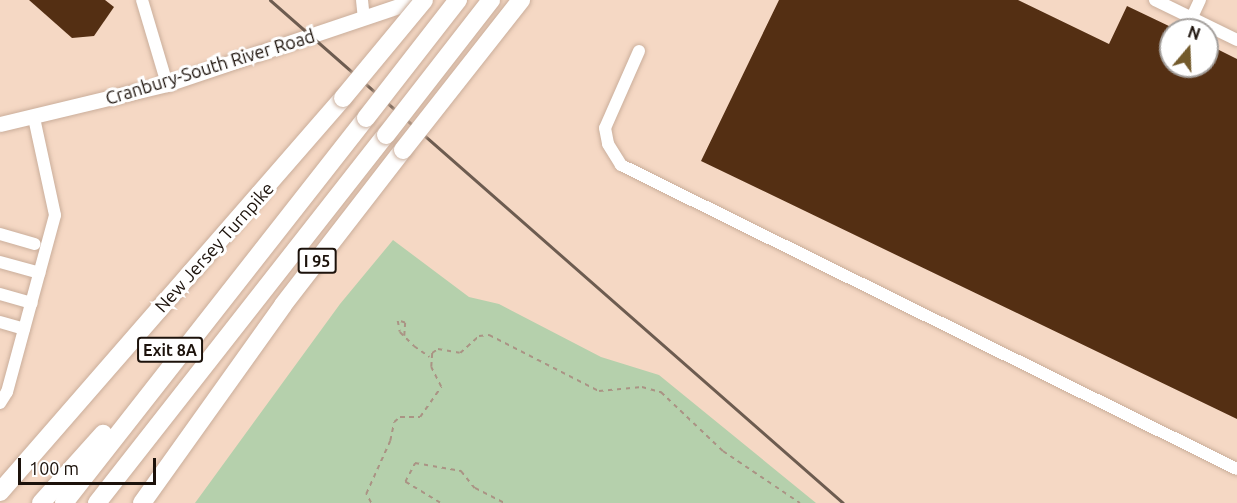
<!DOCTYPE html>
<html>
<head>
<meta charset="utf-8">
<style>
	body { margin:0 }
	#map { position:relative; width:1237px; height:503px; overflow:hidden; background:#f5d8c4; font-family:Ubuntu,sans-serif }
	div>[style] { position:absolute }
	.green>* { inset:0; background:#b5d0ac }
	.building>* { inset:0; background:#542f13 }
	.path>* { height:1.5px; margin-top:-0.75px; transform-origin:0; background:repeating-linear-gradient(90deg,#aa9384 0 4.5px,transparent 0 9px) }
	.roads { filter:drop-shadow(0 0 2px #caae9b) drop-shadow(0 0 2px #caae9b) }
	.minor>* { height:12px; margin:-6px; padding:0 6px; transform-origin:6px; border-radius:6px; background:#fff }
	.major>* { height:15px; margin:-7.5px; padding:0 7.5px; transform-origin:7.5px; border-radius:7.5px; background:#fff }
	.highway>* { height:18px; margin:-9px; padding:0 9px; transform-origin:9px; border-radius:9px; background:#fff }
	.rail>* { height:3px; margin:-1.5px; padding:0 1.5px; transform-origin:1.5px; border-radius:1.5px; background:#6d5c50 }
	.bridges { filter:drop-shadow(0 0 2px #caae9b) drop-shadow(0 0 2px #caae9b) }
	.highway-bridge>* { height:18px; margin:-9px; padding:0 9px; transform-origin:9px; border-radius:9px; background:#fff }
	span { translate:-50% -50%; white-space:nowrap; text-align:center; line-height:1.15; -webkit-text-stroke:6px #fff; paint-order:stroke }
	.shield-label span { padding:2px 4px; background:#fff; border:2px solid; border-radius:4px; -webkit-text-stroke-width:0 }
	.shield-label { font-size:16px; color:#1c120b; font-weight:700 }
	.street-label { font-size:18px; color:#1c120b }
	.north { position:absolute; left:1159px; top:18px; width:60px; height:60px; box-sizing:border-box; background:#fff; border:2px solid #a4a09d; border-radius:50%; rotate:19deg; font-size:16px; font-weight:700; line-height:24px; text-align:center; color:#1c120b }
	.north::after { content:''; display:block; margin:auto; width:21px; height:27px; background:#735a2b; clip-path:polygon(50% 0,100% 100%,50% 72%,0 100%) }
	.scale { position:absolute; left:18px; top:458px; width:138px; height:27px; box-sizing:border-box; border:3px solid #1c120b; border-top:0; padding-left:8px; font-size:18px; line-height:21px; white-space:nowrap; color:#1c120b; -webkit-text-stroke:4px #fff; paint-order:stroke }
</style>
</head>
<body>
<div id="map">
	<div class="green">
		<i style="clip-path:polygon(393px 240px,469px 297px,499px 304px,601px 357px,659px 375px,816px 503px,195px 503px,340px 304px)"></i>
	</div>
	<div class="building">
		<i style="clip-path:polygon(29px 0,105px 0,114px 7px,94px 36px,72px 38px)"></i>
		<i style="clip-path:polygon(779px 0,1018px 0,1109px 44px,1127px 6px,1171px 27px,1171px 66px,1207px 66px,1207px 44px,1237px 59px,1237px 419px,701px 161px)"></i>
	</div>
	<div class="path">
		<i style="left:404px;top:336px;width:13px;rotate:-86deg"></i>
		<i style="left:405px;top:323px;width:7px;rotate:-164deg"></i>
		<i style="left:398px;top:321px;width:11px;rotate:80deg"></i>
		<i style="left:400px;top:332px;width:20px;rotate:45deg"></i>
		<i style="left:414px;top:346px;width:19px;rotate:35deg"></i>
		<i style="left:371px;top:503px;width:10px;rotate:-119deg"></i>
		<i style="left:366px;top:494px;width:58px;rotate:-65.6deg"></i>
		<i style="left:390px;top:441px;width:19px;rotate:-78deg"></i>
		<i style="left:394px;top:422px;width:8px;rotate:-40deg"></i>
		<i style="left:400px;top:417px;width:20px"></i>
		<i style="left:420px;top:417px;width:37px;rotate:-55deg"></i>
		<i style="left:441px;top:387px;width:22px;rotate:-117deg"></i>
		<i style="left:431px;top:367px;width:14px;rotate:-86deg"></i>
		<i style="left:432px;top:353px;width:7px;rotate:-34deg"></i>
		<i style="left:438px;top:349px;width:22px;rotate:10deg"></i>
		<i style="left:460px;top:353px;width:25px;rotate:-42deg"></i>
		<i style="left:479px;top:336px;width:10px;rotate:-6deg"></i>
		<i style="left:489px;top:335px;width:123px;rotate:27deg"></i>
		<i style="left:599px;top:391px;width:43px;rotate:-5.3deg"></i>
		<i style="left:642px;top:387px;width:20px;rotate:15deg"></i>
		<i style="left:661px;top:392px;width:86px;rotate:43.6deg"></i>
		<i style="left:723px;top:451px;width:93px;rotate:34deg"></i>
		<i style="left:440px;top:503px;width:41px;rotate:-149deg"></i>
		<i style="left:405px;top:482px;width:21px;rotate:-62deg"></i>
		<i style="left:415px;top:463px;width:47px;rotate:9.9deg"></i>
		<i style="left:461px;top:471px;width:22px;rotate:51deg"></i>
		<i style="left:475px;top:488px;width:33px;rotate:27deg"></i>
	</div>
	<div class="roads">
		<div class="minor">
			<i style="left:142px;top:0;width:88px;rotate:73.4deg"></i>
			<i style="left:362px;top:0;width:18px;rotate:84deg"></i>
			<i style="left:1155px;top:0;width:91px;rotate:26deg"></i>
			<i style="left:1192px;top:17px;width:19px;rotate:-65deg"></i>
			<i style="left:639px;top:51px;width:84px;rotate:113.8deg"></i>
			<i style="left:605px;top:128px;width:16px;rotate:79deg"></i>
			<i style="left:608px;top:144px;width:25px;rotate:58deg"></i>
			<i style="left:621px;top:165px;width:687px;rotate:26.27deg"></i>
			<i style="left:0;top:234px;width:36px;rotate:16deg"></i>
			<i style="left:0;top:262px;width:41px;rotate:15.4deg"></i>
			<i style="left:0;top:294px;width:33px;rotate:16deg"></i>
			<i style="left:0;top:322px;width:25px;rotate:16deg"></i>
			<i style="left:0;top:403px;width:13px;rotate:-58deg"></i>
			<i style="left:7px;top:392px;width:183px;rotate:-74.8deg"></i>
			<i style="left:55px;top:215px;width:99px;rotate:-102.2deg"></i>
		</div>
		<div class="major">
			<i style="left:0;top:124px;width:172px;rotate:-13.5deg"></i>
			<i style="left:167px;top:84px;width:264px;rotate:-18.6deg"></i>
		</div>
		<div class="highway">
			<i style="left:0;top:492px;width:522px;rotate:-48.96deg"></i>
			<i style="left:41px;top:503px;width:93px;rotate:-48.1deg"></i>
			<i style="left:64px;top:503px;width:489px;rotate:-51.9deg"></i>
			<i style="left:97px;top:503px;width:468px;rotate:-51.9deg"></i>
			<i style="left:142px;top:503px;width:243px;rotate:-54.5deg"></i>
			<i style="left:283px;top:305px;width:196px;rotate:-52.3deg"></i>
		</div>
	</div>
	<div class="rail">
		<i style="left:270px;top:0;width:762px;rotate:41.28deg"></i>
	</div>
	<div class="bridges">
		<div class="highway-bridge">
			<i style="left:343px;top:98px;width:127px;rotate:-50.4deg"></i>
			<i style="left:366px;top:118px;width:150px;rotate:-52.1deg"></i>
			<i style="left:386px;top:135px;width:171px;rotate:-52.1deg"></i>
			<i style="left:403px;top:150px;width:191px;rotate:-51.8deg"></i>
		</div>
	</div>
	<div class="shield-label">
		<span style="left:317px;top:261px">I 95</span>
		<span style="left:170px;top:350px">Exit 8A</span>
	</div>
	<div class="street-label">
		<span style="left:210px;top:67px;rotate:-17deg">Cranbury-South River Road</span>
		<span style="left:214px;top:247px;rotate:-48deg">New Jersey Turnpike</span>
	</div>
	<div class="north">N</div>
	<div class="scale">100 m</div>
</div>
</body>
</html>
